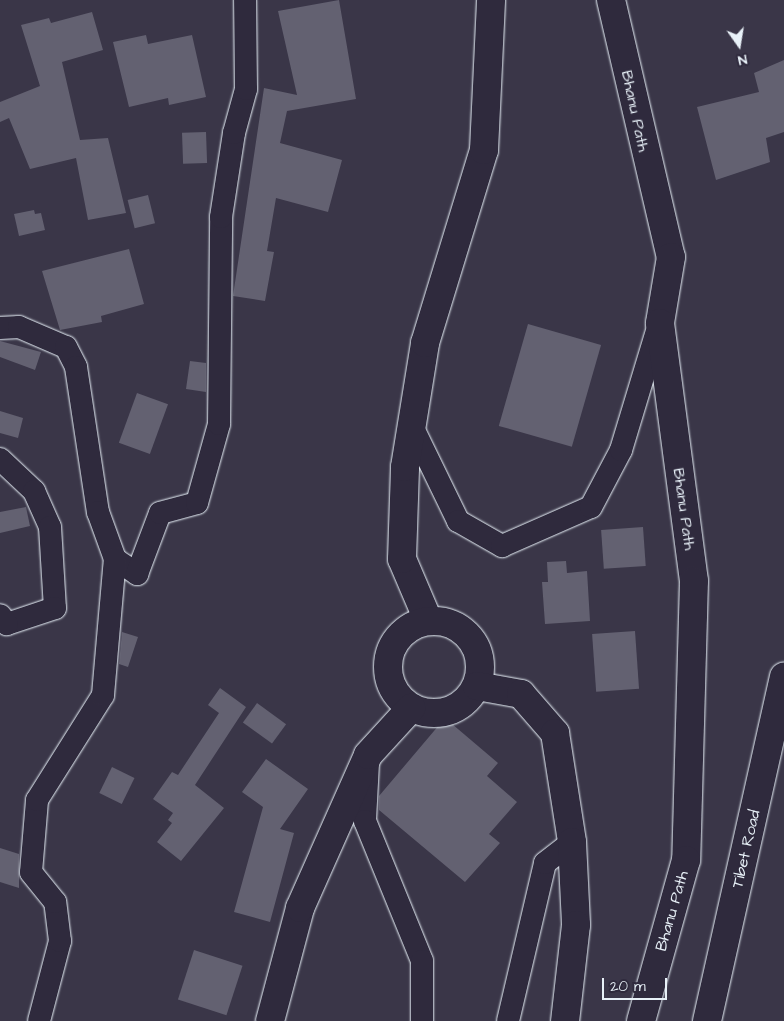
<!DOCTYPE html>
<html>
<head>
<meta charset="utf-8">
<style>
	body { margin:0 }
	#map { position:relative; width:784px; height:1021px; overflow:hidden; background:#3a3648; font-family:"Architects Daughter",sans-serif }
	div>[style] { position:absolute }
	.building>* { inset:0; background:#636171; transform-origin:0 0 }
	.roads { filter:drop-shadow(0 0 1px #e8f1f8) drop-shadow(0 0 1px #e8f1f8) }
	.street>* { height:22px; margin:-11px; padding:0 11px; transform-origin:11px; border-radius:11px; background:#2f2a3d }
	.secondary>* { height:28px; margin:-14px; padding:0 14px; transform-origin:14px; border-radius:14px; background:#2f2a3d }
	.primary>* { height:28px; margin:-14px; padding:0 14px; transform-origin:14px; border-radius:14px; background:#2f2a3d }
	.primary>.ring { margin:-14px; padding:0; box-sizing:content-box; background:none; border:28px solid #2f2a3d; border-radius:50% }
	span { translate:-50% -50%; white-space:nowrap; text-align:center; line-height:1.15; -webkit-text-stroke:4px #2f2a3d; paint-order:stroke }
	.street-label { font-size:16px; color:#e8f1f8 }
	.north { position:absolute; left:714px; top:20px; width:50px; height:50px; -webkit-text-stroke:4px #2f2a3d; paint-order:stroke; rotate:167deg; font-size:14px; font-weight:700; line-height:20px; text-align:center; color:#e8f1f8 }
	.north::after { content:''; display:block; margin:auto; width:18px; height:22px; background:#e8f1f8; clip-path:polygon(50% 0,100% 100%,50% 72%,0 100%) }
	.scale { position:absolute; left:602px; top:978px; width:65px; height:22px; box-sizing:border-box; border:2px solid #e8f1f8; border-top:0; padding-left:6px; font-size:15px; line-height:18px; white-space:nowrap; color:#e8f1f8; -webkit-text-stroke:4px #2f2a3d; paint-order:stroke }
</style>
</head>
<body>
<div id="map">
	<div class="building">
		<i style="clip-path:polygon(339px 0,356px 99px,287px 111px,280px 143px,342px 160px,328px 212px,276px 198px,267px 251px,274px 252px,265px 301px,233px 296px,264px 88px,297px 95px,278px 11px)"></i>
		<i style="clip-path:polygon(92px 12px,103px 50px,62px 62px,80px 140px,108px 138px,126px 213px,88px 220px,76px 158px,30px 169px,9px 118px,0 122px,0 102px,40px 86px,21px 25px,49px 18px,51px 23px)"></i>
		<i style="clip-path:polygon(146px 35px,148px 44px,192px 35px,206px 97px,169px 105px,168px 98px,129px 107px,113px 42px)"></i>
		<i style="clip-path:polygon(784px 60px,784px 132px,766px 138px,770px 162px,716px 180px,697px 107px,759px 92px,754px 73px)"></i>
		<i style="left:206px;top:132px;width:31px;height:24px;rotate:88deg"></i>
		<i style="left:148px;top:195px;width:29px;height:21px;rotate:76deg"></i>
		<i style="clip-path:polygon(34px 210px,35px 214px,41px 213px,45px 230px,19px 236px,14px 214px)"></i>
		<i style="clip-path:polygon(129px 249px,144px 304px,101px 316px,102px 322px,60px 330px,42px 271px)"></i>
		<i style="left:528px;top:324px;width:76px;height:106px;rotate:16deg"></i>
		<i style="clip-path:polygon(0 341px,41px 352px,35px 370px,0 357px)"></i>
		<i style="clip-path:polygon(190px 361px,206px 363px,206px 392px,186px 389px)"></i>
		<i style="left:137px;top:393px;width:33px;height:53px;rotate:20deg"></i>
		<i style="clip-path:polygon(0 411px,23px 418px,18px 438px,0 433px)"></i>
		<i style="clip-path:polygon(26px 507px,30px 526px,0 533px,0 512px)"></i>
		<i style="left:643px;top:527px;width:39px;height:42px;rotate:86deg"></i>
		<i style="clip-path:polygon(566px 561px,567px 573px,587px 571px,590px 621px,545px 624px,542px 582px,548px 582px,547px 562px)"></i>
		<i style="left:635px;top:631px;width:58px;height:43px;rotate:86deg"></i>
		<i style="clip-path:polygon(122px 632px,138px 637px,128px 667px,119px 664px)"></i>
		<i style="clip-path:polygon(220px 688px,246px 707px,195px 785px,224px 808px,181px 861px,157px 842px,172px 823px,168px 820px,173px 813px,153px 799px,172px 772px,178px 775px,219px 713px,208px 705px)"></i>
		<i style="left:257px;top:703px;width:36px;height:24px;rotate:36deg"></i>
		<i style="clip-path:polygon(445px 718px,498px 763px,487px 776px,517px 802px,489px 834px,500px 843px,465px 882px,379px 810px,379px 796px)"></i>
		<i style="clip-path:polygon(266px 759px,308px 789px,280px 829px,294px 833px,270px 922px,234px 912px,263px 807px,242px 792px)"></i>
		<i style="left:112px;top:767px;width:25px;height:29px;rotate:26deg"></i>
		<i style="clip-path:polygon(0 848px,19px 854px,19px 888px,0 882px)"></i>
		<i style="left:194px;top:950px;width:51px;height:52px;rotate:18deg"></i>
	</div>
	<div class="roads">
		<div class="street">
			<i style="left:0;top:328px;width:19px;rotate:-3deg"></i>
			<i style="left:19px;top:327px;width:51px;rotate:23.1deg"></i>
			<i style="left:66px;top:347px;width:22px;rotate:63deg"></i>
			<i style="left:76px;top:367px;width:147px;rotate:81.4deg"></i>
			<i style="left:98px;top:512px;width:50px;rotate:70.1deg"></i>
			<i style="left:115px;top:559px;width:27px;rotate:34deg"></i>
			<i style="left:137px;top:574px;width:65px;rotate:-69.3deg"></i>
			<i style="left:160px;top:513px;width:38px;rotate:-15deg"></i>
			<i style="left:197px;top:503px;width:82px;rotate:-74.4deg"></i>
			<i style="left:219px;top:424px;width:207px;rotate:-89.4deg"></i>
			<i style="left:221px;top:217px;width:85px;rotate:-81.2deg"></i>
			<i style="left:234px;top:133px;width:46px;rotate:-74.7deg"></i>
			<i style="left:246px;top:89px;width:89px;rotate:-90.6deg"></i>
			<i style="left:411px;top:424px;width:108px;rotate:64.1deg"></i>
			<i style="left:458px;top:521px;width:51px;rotate:29.6deg"></i>
			<i style="left:502px;top:546px;width:97px;rotate:-23.7deg"></i>
			<i style="left:591px;top:507px;width:64px;rotate:-62.2deg"></i>
			<i style="left:621px;top:450px;width:132px;rotate:-73.2deg"></i>
			<i style="left:0;top:459px;width:47px;rotate:43.3deg"></i>
			<i style="left:34px;top:491px;width:39px;rotate:66deg"></i>
			<i style="left:50px;top:527px;width:81px;rotate:86.5deg"></i>
			<i style="left:55px;top:608px;width:51px;rotate:161.6deg"></i>
			<i style="left:7px;top:624px;width:11px;rotate:-128deg"></i>
			<i style="left:368px;top:763px;width:58px;rotate:93deg"></i>
			<i style="left:365px;top:821px;width:151px;rotate:67.8deg"></i>
			<i style="left:422px;top:961px;width:60px;rotate:90deg"></i>
			<i style="left:39px;top:1021px;width:83px;rotate:-75.3deg"></i>
			<i style="left:60px;top:941px;width:39px;rotate:-97deg"></i>
			<i style="left:55px;top:902px;width:38px;rotate:-129deg"></i>
			<i style="left:31px;top:872px;width:72px;rotate:-85.2deg"></i>
			<i style="left:37px;top:800px;width:124px;rotate:-57.8deg"></i>
			<i style="left:103px;top:695px;width:137px;rotate:-85deg"></i>
			<i style="left:508px;top:1021px;width:162px;rotate:-76.8deg"></i>
			<i style="left:545px;top:863px;width:34px;rotate:-38deg"></i>
		</div>
		<div class="secondary">
			<i style="left:611px;top:0;width:264px;rotate:76.9deg"></i>
			<i style="left:671px;top:257px;width:67px;rotate:99.5deg"></i>
			<i style="left:660px;top:323px;width:260px;rotate:82.5deg"></i>
			<i style="left:694px;top:581px;width:279px;rotate:91.6deg"></i>
			<i style="left:686px;top:860px;width:167px;rotate:105.6deg"></i>
			<i style="left:428px;top:620px;width:66px;rotate:-113.1deg"></i>
			<i style="left:402px;top:559px;width:92px;rotate:-88.1deg"></i>
			<i style="left:405px;top:467px;width:126px;rotate:-80.8deg"></i>
			<i style="left:425px;top:343px;width:202px;rotate:-73deg"></i>
			<i style="left:484px;top:150px;width:150px;rotate:-87.3deg"></i>
			<i style="left:707px;top:1021px;width:353px;rotate:-77.4deg"></i>
		</div>
		<div class="primary">
			<i class="ring" style="left:388px;top:621px;width:64px;height:64px"></i>
			<i style="left:477px;top:686px;width:45px;rotate:10.3deg"></i>
			<i style="left:521px;top:694px;width:52px;rotate:48.9deg"></i>
			<i style="left:555px;top:733px;width:110px;rotate:81.1deg"></i>
			<i style="left:572px;top:842px;width:83px;rotate:87.2deg"></i>
			<i style="left:576px;top:925px;width:97px;rotate:96.5deg"></i>
			<i style="left:270px;top:1021px;width:117px;rotate:-75.1deg"></i>
			<i style="left:300px;top:908px;width:167px;rotate:-66deg"></i>
			<i style="left:368px;top:755px;width:64px;rotate:-47.5deg"></i>
		</div>
	</div>
	<div class="street-label">
		<span style="left:635px;top:111px;rotate:78deg">Bhanu Path</span>
		<span style="left:684px;top:509px;rotate:82deg">Bhanu Path</span>
		<span style="left:746px;top:849px;rotate:-77deg">Tibet Road</span>
		<span style="left:672px;top:911px;rotate:-74deg">Bhanu Path</span>
	</div>
	<div class="north">N</div>
	<div class="scale">20 m</div>
</div>
</body>
</html>
